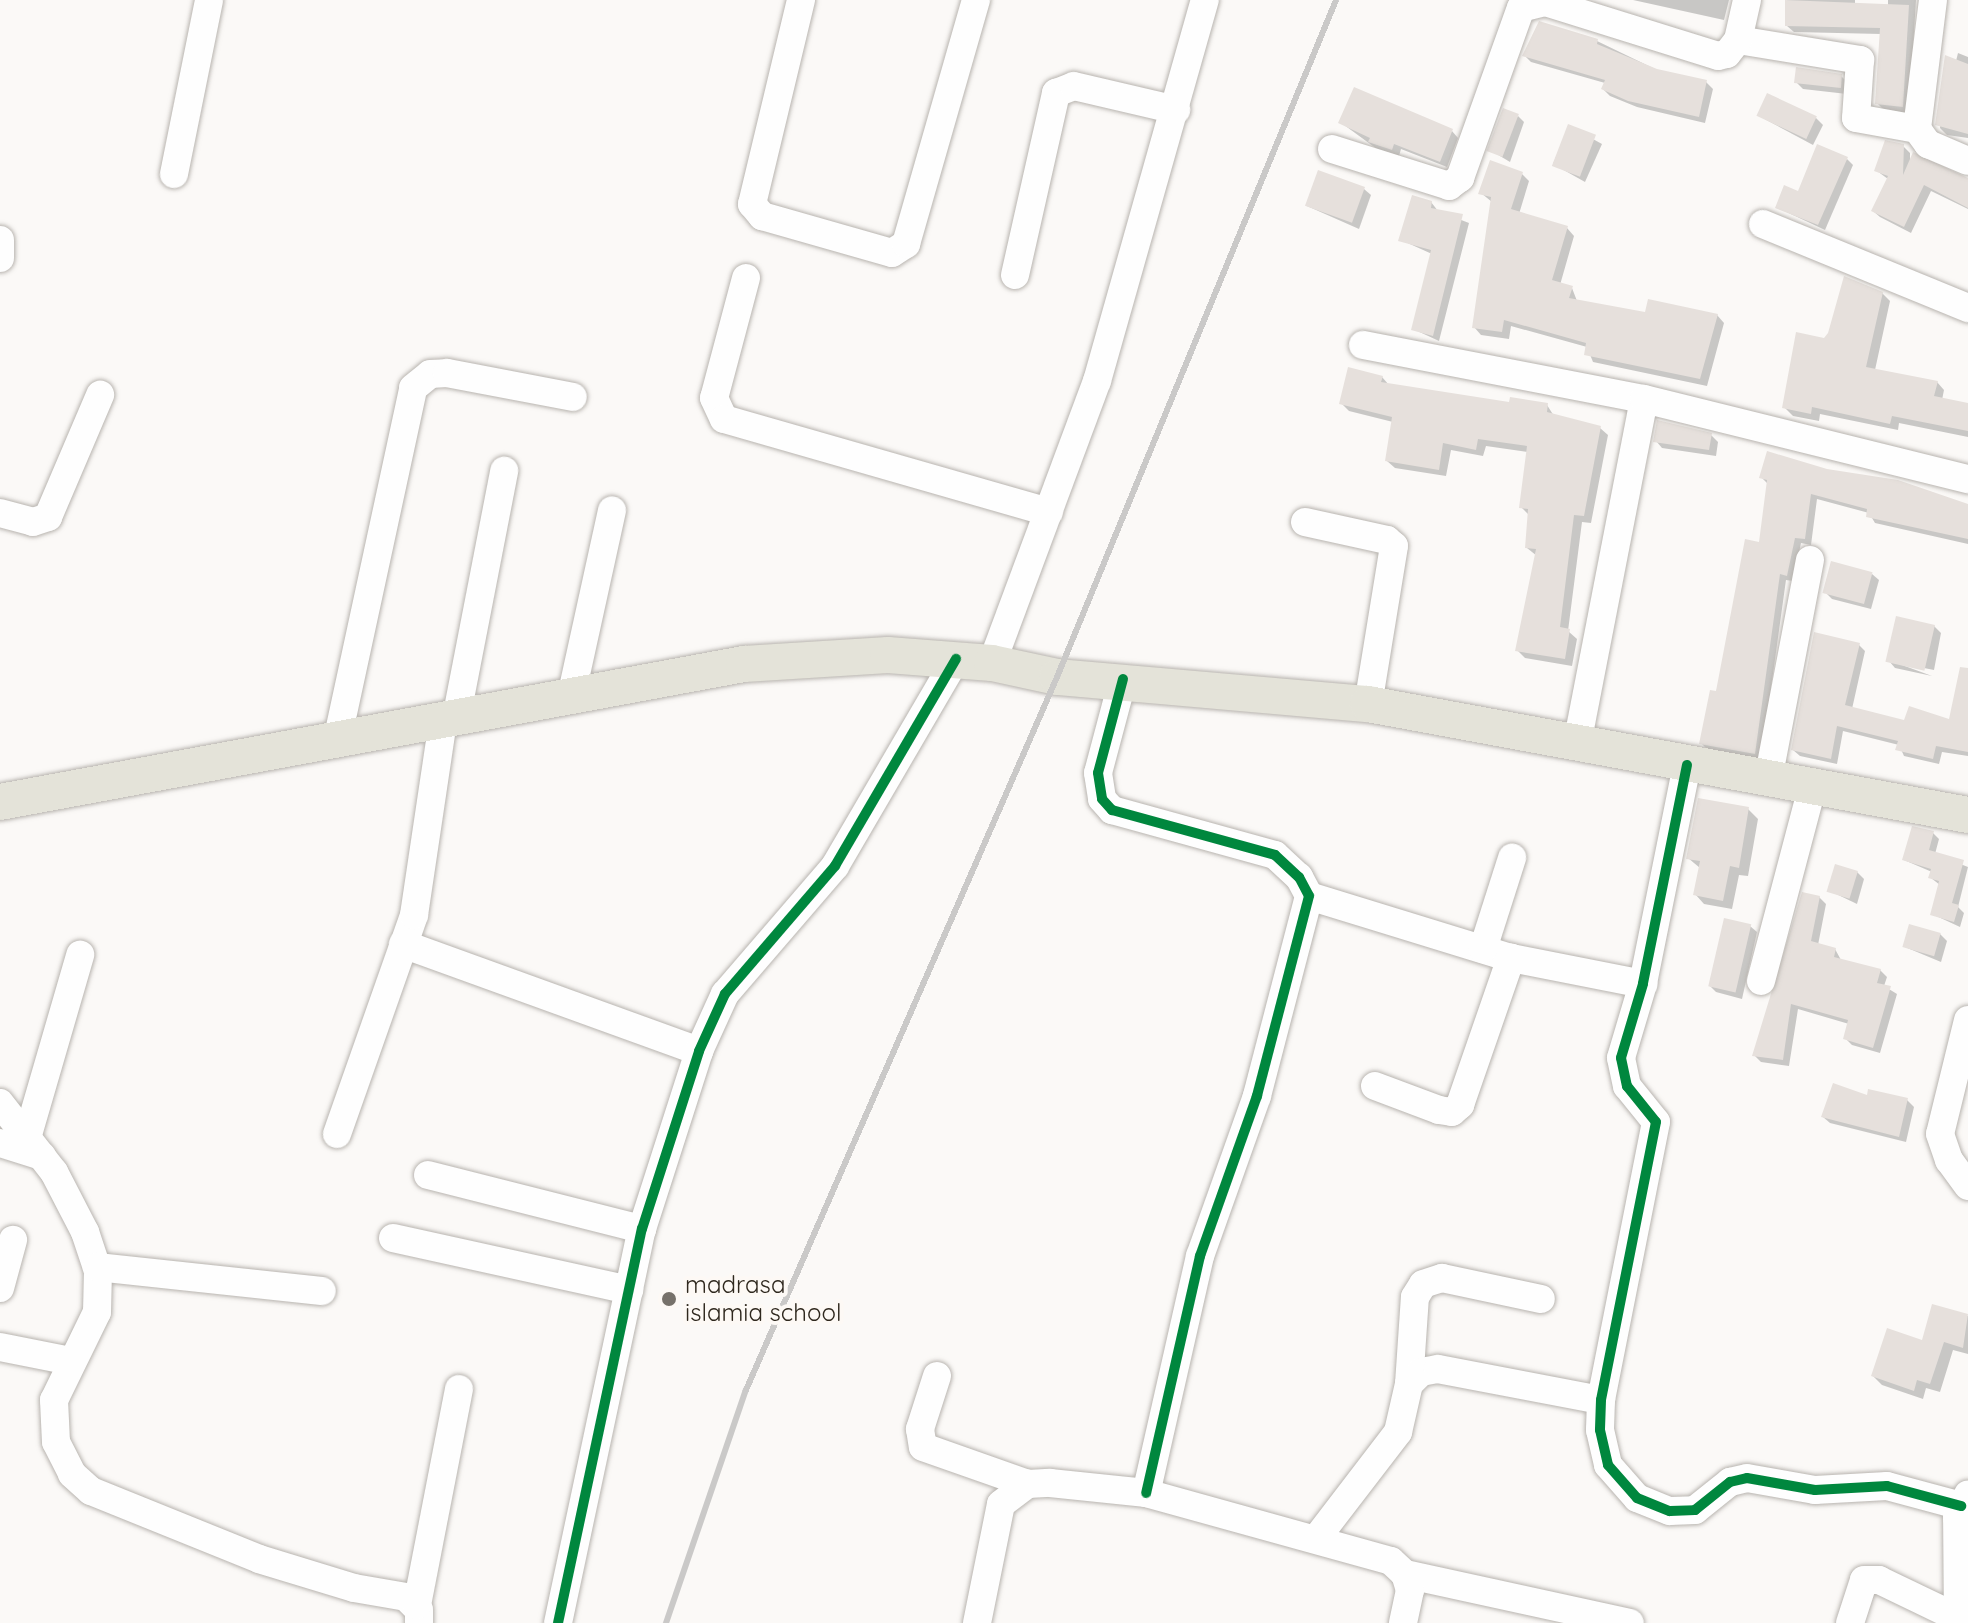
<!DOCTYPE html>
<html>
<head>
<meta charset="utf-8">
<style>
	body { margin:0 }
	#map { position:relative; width:1968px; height:1623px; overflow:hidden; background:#fbf9f7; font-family:Quicksand,sans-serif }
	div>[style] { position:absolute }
	.shadow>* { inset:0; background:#0003 }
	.building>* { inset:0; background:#e6e0dc; transform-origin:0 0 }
	.roads { filter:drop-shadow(0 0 2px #b8b4af) drop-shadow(0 0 2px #b8b4af) }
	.minor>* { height:28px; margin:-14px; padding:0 14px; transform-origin:14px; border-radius:14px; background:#fefefe }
	.major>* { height:36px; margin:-18px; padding:0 18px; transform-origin:18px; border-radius:18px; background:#e4e3d9 }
	.rail>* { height:6px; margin:-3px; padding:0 3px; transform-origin:3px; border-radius:3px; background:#cac9c8 }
	.cycleway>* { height:10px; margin:-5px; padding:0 5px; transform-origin:5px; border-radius:5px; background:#00873e }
	.dots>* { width:22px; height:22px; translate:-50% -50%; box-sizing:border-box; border:4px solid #fdf9f5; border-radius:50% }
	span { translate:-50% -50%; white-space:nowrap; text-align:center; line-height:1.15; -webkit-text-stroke:8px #fdf9f5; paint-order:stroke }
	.poi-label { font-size:24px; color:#2f281e }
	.left { translate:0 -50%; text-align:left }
</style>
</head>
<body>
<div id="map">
	<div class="shadow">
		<i style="clip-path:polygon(1633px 0,1729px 0,1724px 20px)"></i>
		<i style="clip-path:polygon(1787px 0,1855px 0,1855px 5px,1888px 7px,1888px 0,1916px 0,1909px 113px,1884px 110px,1877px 103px,1881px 34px,1794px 32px,1787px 26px)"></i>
		<i style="clip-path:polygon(1597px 41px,1657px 70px,1706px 82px,1713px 89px,1705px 123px,1637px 107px,1610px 96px,1603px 89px,1605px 83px,1531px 62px,1524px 55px)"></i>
		<i style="clip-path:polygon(1958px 53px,1968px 57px,1968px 138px,1947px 135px,1940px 128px,1947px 58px,1956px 61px)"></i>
		<i style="clip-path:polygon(1841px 76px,1848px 83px,1847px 94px,1803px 89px,1796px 82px)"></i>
		<i style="clip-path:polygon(1518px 116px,1524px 122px,1510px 162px,1490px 150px)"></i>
		<i style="clip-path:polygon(1759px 116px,1816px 118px,1823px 125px,1813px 145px)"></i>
		<i style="clip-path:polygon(1340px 122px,1452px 131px,1458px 138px,1447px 167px,1401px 149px,1399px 156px,1377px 149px)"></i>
		<i style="clip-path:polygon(1569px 126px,1602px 144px,1585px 182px,1553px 164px)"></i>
		<i style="clip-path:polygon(1903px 146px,1910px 153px,1910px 163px,1968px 184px,1968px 209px,1931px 191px,1911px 233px,1880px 217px,1873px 211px,1888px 179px,1877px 171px)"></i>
		<i style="clip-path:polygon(1847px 159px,1853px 165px,1825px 230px,1778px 208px)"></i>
		<i style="clip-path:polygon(1522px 174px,1529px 181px,1519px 214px,1567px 228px,1574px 236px,1560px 285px,1572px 288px,1577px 301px,1646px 314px,1717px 315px,1724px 323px,1707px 386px,1593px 362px,1587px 347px,1511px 326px,1509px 339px,1481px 335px,1474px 327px,1492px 202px,1481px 193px)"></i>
		<i style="clip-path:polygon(1364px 189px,1371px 195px,1359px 229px,1307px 206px)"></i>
		<i style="clip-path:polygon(1431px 202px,1438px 211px,1469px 223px,1439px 341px,1413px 329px,1432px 254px,1401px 240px)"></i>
		<i style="clip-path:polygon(1882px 293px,1890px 301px,1875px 370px,1937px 382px,1944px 390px,1942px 400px,1968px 405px,1968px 437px,1899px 423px,1898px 430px,1820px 414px,1819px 421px,1793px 416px,1785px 408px,1825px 340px)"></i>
		<i style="clip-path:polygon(1382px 377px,1389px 385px,1511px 405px,1547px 405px,1554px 416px,1600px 428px,1608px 435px,1591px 523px,1582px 522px,1568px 631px,1577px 639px,1572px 666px,1525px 658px,1517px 650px,1537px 556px,1527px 548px,1530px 516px,1521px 507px,1528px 452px,1486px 446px,1483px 456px,1451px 450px,1446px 476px,1395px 468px,1387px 461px,1393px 422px,1349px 411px,1341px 403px)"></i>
		<i style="clip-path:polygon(1711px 435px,1718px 442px,1716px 456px,1662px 448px,1656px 441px)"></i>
		<i style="clip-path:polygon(1826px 471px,1968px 505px,1968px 544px,1875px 523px,1869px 513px,1817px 499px,1811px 545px,1801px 543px,1793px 581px,1786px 580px,1761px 760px,1708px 750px,1701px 743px,1760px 544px,1768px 484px,1762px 478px)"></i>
		<i style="clip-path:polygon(1872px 574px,1879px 580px,1871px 609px,1832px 599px,1825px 592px)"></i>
		<i style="clip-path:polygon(1934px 626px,1941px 633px,1934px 670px,1894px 662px,1932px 676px,1895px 668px,1889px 661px)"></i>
		<i style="clip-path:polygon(1859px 645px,1865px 651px,1852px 709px,1905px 723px,1950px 721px,1968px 686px,1968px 756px,1942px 752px,1939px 764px,1904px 756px,1899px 745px,1843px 731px,1837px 764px,1800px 756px,1793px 750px)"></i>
		<i style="clip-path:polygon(1748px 809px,1758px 819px,1748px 876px,1739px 875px,1732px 909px,1704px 904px,1695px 894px,1700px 868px,1688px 858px)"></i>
		<i style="clip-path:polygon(1933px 833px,1939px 839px,1935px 854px,1968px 867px,1958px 907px,1964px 913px,1960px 927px,1932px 914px,1940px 885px,1931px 878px,1932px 872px,1904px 860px)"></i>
		<i style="clip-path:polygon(1857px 872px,1864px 879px,1857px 904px,1830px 891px)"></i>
		<i style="clip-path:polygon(1819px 897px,1826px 904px,1818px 945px,1835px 949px,1841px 960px,1880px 970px,1887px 977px,1884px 986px,1897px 994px,1880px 1053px,1852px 1045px,1845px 1038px,1849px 1024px,1798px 1009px,1789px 1066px,1761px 1062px,1754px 1055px)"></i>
		<i style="clip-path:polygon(1750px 926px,1757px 932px,1742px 999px,1716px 992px,1709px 985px)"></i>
		<i style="clip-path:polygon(1940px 934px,1947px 941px,1941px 962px,1905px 947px)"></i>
		<i style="clip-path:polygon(1868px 1098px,1907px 1100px,1914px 1107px,1906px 1142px,1830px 1123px,1823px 1117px)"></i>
		<i style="clip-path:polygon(1933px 1307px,1968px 1316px,1968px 1354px,1953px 1350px,1940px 1392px,1926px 1388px,1923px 1399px,1882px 1385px,1873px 1376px,1923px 1343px)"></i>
	</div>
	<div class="building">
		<i style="clip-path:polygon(1785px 0,1909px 5px,1903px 107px,1875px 104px,1880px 28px,1785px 26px)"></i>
		<i style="clip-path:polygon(1539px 21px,1598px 39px,1597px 44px,1657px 69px,1707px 80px,1699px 117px,1628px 101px,1601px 89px,1605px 80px,1522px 56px)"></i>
		<i style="clip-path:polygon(1945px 55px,1968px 64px,1968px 134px,1935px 125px)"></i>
		<i style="clip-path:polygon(1796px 67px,1842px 74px,1841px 88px,1794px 83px)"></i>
		<i style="clip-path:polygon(1354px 87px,1453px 129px,1440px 162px,1394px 144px,1392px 150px,1368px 142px,1370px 138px,1338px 123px)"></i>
		<i style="left:1767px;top:93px;width:55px;height:25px;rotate:25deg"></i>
		<i style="left:1503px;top:108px;width:17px;height:46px;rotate:21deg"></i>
		<i style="left:1568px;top:124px;width:30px;height:45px;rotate:21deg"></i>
		<i style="clip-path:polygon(1885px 140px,1904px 144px,1903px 175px,1913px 152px,1968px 178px,1968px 208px,1924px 185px,1904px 227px,1871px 211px,1888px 176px,1874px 171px)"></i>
		<i style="clip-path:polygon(1817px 144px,1848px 157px,1818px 225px,1775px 208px,1784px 185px,1798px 191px)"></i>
		<i style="clip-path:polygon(1490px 160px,1523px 172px,1511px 209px,1568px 226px,1552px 280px,1573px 286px,1569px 298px,1645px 312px,1648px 299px,1718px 314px,1700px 379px,1584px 355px,1586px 343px,1504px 320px,1502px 332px,1472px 328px,1491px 197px,1478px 194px)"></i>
		<i style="left:1318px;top:170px;width:50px;height:38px;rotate:20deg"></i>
		<i style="clip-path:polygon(1412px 195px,1432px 201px,1431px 208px,1463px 214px,1433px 336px,1411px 330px,1431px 250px,1398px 241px)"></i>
		<i style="clip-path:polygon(1844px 276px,1883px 292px,1866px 367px,1938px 381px,1934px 396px,1968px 403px,1968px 431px,1892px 416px,1890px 424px,1812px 407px,1811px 414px,1782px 408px,1796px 332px,1824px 338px,1828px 333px)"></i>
		<i style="clip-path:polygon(1348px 367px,1383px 376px,1381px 382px,1509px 402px,1510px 397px,1548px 403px,1547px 412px,1601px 426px,1584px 516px,1574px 515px,1560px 627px,1570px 629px,1565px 659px,1515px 651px,1536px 549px,1525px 548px,1528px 509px,1519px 508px,1527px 446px,1478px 439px,1476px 450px,1443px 443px,1439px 470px,1385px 461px,1392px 417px,1339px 404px)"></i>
		<i style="clip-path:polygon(1657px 420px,1712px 433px,1709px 450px,1653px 442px)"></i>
		<i style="clip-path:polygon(1767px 451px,1827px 469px,1898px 480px,1968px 504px,1968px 539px,1866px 517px,1867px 509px,1811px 494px,1805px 539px,1795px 538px,1787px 576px,1780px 574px,1755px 754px,1699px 744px,1710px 690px,1716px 691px,1745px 539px,1759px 542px,1767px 480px,1759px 478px)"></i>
		<i style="left:1831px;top:561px;width:43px;height:33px;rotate:15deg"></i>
		<i style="left:1896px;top:616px;width:40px;height:47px;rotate:13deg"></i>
		<i style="clip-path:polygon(1814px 632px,1860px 643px,1845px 705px,1904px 720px,1909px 706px,1949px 719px,1960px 667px,1968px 668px,1968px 752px,1936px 746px,1933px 759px,1895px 750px,1898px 741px,1837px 726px,1831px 759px,1791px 750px)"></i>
		<i style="clip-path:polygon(1698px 798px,1749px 807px,1739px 868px,1730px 866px,1723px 901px,1693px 895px,1700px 861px,1686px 859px)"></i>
		<i style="clip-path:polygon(1912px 826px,1934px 831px,1929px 850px,1964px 860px,1952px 903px,1959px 905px,1954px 922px,1930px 915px,1939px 881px,1928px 878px,1931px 869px,1902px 860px)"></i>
		<i style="left:1835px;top:864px;width:24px;height:29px;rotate:17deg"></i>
		<i style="clip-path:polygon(1802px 892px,1820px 896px,1811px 941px,1836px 948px,1834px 957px,1881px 969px,1877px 983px,1891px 986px,1873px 1048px,1843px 1039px,1848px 1020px,1791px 1004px,1783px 1060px,1752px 1056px)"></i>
		<i style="left:1724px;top:918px;width:28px;height:70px;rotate:13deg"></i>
		<i style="left:1909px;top:924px;width:33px;height:24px;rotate:16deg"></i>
		<i style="clip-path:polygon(1833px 1083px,1867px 1095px,1868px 1089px,1908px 1098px,1899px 1137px,1821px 1117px)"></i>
		<i style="clip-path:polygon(1932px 1304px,1968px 1314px,1963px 1348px,1944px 1342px,1930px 1384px,1917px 1380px,1914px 1391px,1871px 1376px,1887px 1328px,1922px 1340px)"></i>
	</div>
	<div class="roads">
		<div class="minor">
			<i style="left:801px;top:0;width:210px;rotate:103.5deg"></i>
			<i style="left:752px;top:204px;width:16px;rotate:50deg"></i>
			<i style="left:762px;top:216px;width:135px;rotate:15.9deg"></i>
			<i style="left:892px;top:253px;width:17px;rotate:-33deg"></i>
			<i style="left:906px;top:244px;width:254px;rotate:-74deg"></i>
			<i style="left:1933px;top:0;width:130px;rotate:97.1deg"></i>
			<i style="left:1917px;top:129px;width:19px;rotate:54deg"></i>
			<i style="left:1928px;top:144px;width:43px;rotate:23deg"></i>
			<i style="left:1738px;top:40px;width:124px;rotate:9.3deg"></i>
			<i style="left:1860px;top:60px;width:58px;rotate:93.9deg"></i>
			<i style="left:1856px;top:118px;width:62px;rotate:10.2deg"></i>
			<i style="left:1332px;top:149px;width:123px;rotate:17.5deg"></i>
			<i style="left:1449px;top:186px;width:14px;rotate:-36deg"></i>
			<i style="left:1460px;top:178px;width:181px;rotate:-70.3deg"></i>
			<i style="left:1521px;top:8px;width:25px;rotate:-14deg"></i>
			<i style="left:1545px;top:2px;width:181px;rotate:17.3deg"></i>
			<i style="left:1718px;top:56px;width:9px;rotate:-13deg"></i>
			<i style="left:1727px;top:54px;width:18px;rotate:-52deg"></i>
			<i style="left:1738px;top:40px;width:41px;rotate:-77.3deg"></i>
			<i style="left:174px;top:174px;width:177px;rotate:-78.6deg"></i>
			<i style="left:1763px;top:224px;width:222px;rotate:22.3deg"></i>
			<i style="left:0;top:240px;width:18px;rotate:90deg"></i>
			<i style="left:1015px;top:275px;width:187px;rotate:-77.3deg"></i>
			<i style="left:1056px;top:93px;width:19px;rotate:-21deg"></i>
			<i style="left:1074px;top:86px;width:105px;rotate:13.2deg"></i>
			<i style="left:746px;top:278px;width:124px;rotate:104.9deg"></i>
			<i style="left:714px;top:398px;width:23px;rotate:65deg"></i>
			<i style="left:724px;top:419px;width:338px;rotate:16deg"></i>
			<i style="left:1363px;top:345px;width:286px;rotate:10.9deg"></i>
			<i style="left:0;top:513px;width:34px;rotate:15deg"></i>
			<i style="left:33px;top:522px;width:16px;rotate:-18deg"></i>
			<i style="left:48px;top:517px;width:133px;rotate:-66.9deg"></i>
			<i style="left:1305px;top:522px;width:84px;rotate:12.4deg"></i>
			<i style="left:1387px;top:540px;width:9px;rotate:41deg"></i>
			<i style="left:1394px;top:546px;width:160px;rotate:99.3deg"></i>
			<i style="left:992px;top:663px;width:301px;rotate:-69.6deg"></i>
			<i style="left:1097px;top:381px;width:396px;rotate:-74.2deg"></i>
			<i style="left:1123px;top:679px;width:97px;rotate:104.9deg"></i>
			<i style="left:1098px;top:773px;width:26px;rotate:81deg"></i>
			<i style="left:1102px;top:799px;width:15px;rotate:48deg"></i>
			<i style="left:1112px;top:810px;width:169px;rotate:15.4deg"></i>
			<i style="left:1275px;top:855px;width:33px;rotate:43deg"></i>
			<i style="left:1299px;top:877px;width:21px;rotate:62deg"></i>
			<i style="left:1309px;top:896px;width:207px;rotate:104.6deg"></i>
			<i style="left:1257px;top:1096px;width:170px;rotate:109.6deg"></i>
			<i style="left:1200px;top:1256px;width:243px;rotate:102.8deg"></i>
			<i style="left:571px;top:697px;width:191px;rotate:-77.6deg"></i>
			<i style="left:456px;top:719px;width:253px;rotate:-79deg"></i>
			<i style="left:337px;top:741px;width:361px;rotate:-77.8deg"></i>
			<i style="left:413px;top:388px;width:22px;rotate:-39deg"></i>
			<i style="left:430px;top:374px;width:17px;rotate:-3deg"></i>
			<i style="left:447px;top:373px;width:128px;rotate:10.8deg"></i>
			<i style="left:1577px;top:744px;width:351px;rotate:-79deg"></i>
			<i style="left:1644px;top:399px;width:334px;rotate:13.9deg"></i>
			<i style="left:1687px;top:765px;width:223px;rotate:101.4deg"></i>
			<i style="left:1643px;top:984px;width:77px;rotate:106.6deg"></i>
			<i style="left:1621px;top:1058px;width:29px;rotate:78deg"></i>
			<i style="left:1627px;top:1086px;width:46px;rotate:51.1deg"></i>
			<i style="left:1656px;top:1122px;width:283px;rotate:101.2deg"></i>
			<i style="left:1601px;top:1400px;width:30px;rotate:92deg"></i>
			<i style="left:1600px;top:1430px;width:36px;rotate:77deg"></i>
			<i style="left:1608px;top:1465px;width:44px;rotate:48.7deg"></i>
			<i style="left:1637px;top:1498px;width:35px;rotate:22deg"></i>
			<i style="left:1670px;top:1511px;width:25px;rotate:-2deg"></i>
			<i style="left:1695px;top:1510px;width:45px;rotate:-38.7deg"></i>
			<i style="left:1730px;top:1482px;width:17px;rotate:-13deg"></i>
			<i style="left:1747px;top:1478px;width:69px;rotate:10deg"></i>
			<i style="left:1815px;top:1490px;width:72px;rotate:-3.2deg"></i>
			<i style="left:1887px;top:1486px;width:77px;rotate:15.1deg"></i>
			<i style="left:1768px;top:780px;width:224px;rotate:-79.2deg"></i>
			<i style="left:1309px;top:896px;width:211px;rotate:17.1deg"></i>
			<i style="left:1511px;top:958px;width:135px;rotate:11.1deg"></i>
			<i style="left:403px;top:944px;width:315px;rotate:19.9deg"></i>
			<i style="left:1483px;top:949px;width:96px;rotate:-72.3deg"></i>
			<i style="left:1761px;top:981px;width:200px;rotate:-75.2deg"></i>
			<i style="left:1968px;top:1020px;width:117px;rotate:103.8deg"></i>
			<i style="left:1940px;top:1134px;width:28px;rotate:71deg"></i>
			<i style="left:1949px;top:1160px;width:32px;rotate:54deg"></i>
			<i style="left:1375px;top:1086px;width:68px;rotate:20.6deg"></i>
			<i style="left:1439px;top:1110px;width:13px;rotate:9deg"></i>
			<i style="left:1452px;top:1112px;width:11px;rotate:-41deg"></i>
			<i style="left:1460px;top:1105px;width:156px;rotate:-70.9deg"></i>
			<i style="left:0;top:1103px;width:88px;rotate:52deg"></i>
			<i style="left:54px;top:1172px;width:68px;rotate:62.7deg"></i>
			<i style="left:85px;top:1232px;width:41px;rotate:71.6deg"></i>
			<i style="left:98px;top:1271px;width:41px;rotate:91.4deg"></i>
			<i style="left:97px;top:1312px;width:98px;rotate:116deg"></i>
			<i style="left:54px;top:1400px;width:42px;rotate:87.3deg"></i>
			<i style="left:56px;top:1442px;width:36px;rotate:63deg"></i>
			<i style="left:72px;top:1474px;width:25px;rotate:42deg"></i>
			<i style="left:91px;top:1491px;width:181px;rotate:22deg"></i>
			<i style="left:259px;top:1559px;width:99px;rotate:17deg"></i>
			<i style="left:354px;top:1588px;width:53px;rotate:9.8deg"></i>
			<i style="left:406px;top:1597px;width:18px;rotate:45deg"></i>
			<i style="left:419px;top:1610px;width:13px;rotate:90deg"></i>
			<i style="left:337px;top:1134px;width:232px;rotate:-70.6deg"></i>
			<i style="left:414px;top:915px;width:195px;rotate:-81.5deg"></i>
			<i style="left:27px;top:1138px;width:191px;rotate:-73.8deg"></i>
			<i style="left:0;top:1143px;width:44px;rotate:17.2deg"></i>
			<i style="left:428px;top:1175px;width:221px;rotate:14.2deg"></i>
			<i style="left:393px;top:1238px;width:242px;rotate:12.4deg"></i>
			<i style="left:97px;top:1267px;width:226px;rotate:6.1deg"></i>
			<i style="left:0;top:1288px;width:50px;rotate:-74.8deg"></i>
			<i style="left:0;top:1347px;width:72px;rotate:11.2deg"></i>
			<i style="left:937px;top:1376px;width:56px;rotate:107.8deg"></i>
			<i style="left:920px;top:1429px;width:18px;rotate:81deg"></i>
			<i style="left:923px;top:1447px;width:111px;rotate:19.4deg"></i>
			<i style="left:1409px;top:1384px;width:87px;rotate:-86.1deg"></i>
			<i style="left:1415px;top:1297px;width:15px;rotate:-58deg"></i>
			<i style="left:1423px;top:1284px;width:20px;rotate:-18deg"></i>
			<i style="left:1442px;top:1278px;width:101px;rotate:12deg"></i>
			<i style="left:1316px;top:1539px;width:135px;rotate:-52.5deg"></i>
			<i style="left:1398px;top:1432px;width:49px;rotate:-77.1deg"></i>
			<i style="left:1409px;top:1384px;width:17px;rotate:-45deg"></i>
			<i style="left:1421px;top:1372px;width:17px;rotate:-10deg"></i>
			<i style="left:1438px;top:1369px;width:166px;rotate:10.8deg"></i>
			<i style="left:1405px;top:1574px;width:230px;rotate:12.3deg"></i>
			<i style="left:417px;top:1605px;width:220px;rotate:-79deg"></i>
			<i style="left:558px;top:1623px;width:403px;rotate:-78deg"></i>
			<i style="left:642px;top:1229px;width:187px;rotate:-72.2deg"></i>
			<i style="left:699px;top:1051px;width:63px;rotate:-65.5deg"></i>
			<i style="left:725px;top:994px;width:169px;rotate:-49.3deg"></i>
			<i style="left:835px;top:866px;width:240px;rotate:-59.7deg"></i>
			<i style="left:977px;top:1623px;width:121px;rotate:-78.6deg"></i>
			<i style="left:1001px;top:1504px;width:34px;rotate:-37deg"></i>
			<i style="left:1028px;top:1484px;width:22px;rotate:-3deg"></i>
			<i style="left:1050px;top:1483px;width:97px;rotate:5.9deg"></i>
			<i style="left:1146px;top:1493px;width:254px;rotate:15.5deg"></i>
			<i style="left:1391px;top:1561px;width:19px;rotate:43deg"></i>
			<i style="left:1405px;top:1574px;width:17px;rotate:73deg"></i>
			<i style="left:1410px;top:1590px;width:34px;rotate:102deg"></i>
			<i style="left:1850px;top:1623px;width:45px;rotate:-72deg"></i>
			<i style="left:1864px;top:1580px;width:15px"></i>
			<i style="left:1879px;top:1580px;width:88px;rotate:25.7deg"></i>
			<i style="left:1958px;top:1623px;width:105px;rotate:-90.5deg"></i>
			<i style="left:1957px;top:1518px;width:26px;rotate:-65deg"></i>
		</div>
		<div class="major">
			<i style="left:0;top:802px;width:757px;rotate:-10.51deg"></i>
			<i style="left:744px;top:664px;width:144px;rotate:-3.6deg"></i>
			<i style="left:888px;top:655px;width:104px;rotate:4.4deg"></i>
			<i style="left:992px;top:663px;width:66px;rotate:12.2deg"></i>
			<i style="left:1057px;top:677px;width:312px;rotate:5deg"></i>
			<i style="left:1368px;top:704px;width:610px;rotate:10.48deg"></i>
		</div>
	</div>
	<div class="rail">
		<i style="left:666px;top:1623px;width:246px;rotate:-71.1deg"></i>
		<i style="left:746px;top:1390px;width:778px;rotate:-66.43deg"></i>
		<i style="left:1057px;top:677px;width:732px;rotate:-67.6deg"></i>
	</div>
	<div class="cycleway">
		<i style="left:1123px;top:679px;width:97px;rotate:104.9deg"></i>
		<i style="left:1098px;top:773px;width:26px;rotate:81deg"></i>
		<i style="left:1102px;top:799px;width:15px;rotate:48deg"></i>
		<i style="left:1112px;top:810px;width:169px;rotate:15.4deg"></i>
		<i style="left:1275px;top:855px;width:33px;rotate:43deg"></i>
		<i style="left:1299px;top:877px;width:21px;rotate:62deg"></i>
		<i style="left:1309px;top:896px;width:207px;rotate:104.6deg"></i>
		<i style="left:1257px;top:1096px;width:170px;rotate:109.6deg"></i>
		<i style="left:1200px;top:1256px;width:243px;rotate:102.8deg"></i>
		<i style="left:1687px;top:765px;width:223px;rotate:101.4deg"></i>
		<i style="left:1643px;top:984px;width:77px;rotate:106.6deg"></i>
		<i style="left:1621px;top:1058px;width:29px;rotate:78deg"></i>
		<i style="left:1627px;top:1086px;width:46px;rotate:51.1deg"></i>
		<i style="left:1656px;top:1122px;width:283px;rotate:101.2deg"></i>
		<i style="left:1601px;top:1400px;width:30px;rotate:92deg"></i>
		<i style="left:1600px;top:1430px;width:36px;rotate:77deg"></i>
		<i style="left:1608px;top:1465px;width:44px;rotate:48.7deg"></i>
		<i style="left:1637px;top:1498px;width:35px;rotate:22deg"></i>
		<i style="left:1670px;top:1511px;width:25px;rotate:-2deg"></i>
		<i style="left:1695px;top:1510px;width:45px;rotate:-38.7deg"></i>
		<i style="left:1730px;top:1482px;width:17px;rotate:-13deg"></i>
		<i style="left:1747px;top:1478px;width:69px;rotate:10deg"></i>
		<i style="left:1815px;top:1490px;width:72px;rotate:-3.2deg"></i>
		<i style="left:1887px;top:1486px;width:77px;rotate:15.1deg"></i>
		<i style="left:558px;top:1623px;width:403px;rotate:-78deg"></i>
		<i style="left:642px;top:1229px;width:187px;rotate:-72.2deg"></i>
		<i style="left:699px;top:1051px;width:63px;rotate:-65.5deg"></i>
		<i style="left:725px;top:994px;width:169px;rotate:-49.3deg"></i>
		<i style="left:835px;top:866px;width:240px;rotate:-59.7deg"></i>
	</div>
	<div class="dots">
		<i style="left:669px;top:1299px;background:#76716a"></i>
	</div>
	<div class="poi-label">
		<span class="left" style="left:685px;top:1299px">madrasa<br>islamia school</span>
	</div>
</div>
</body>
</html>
